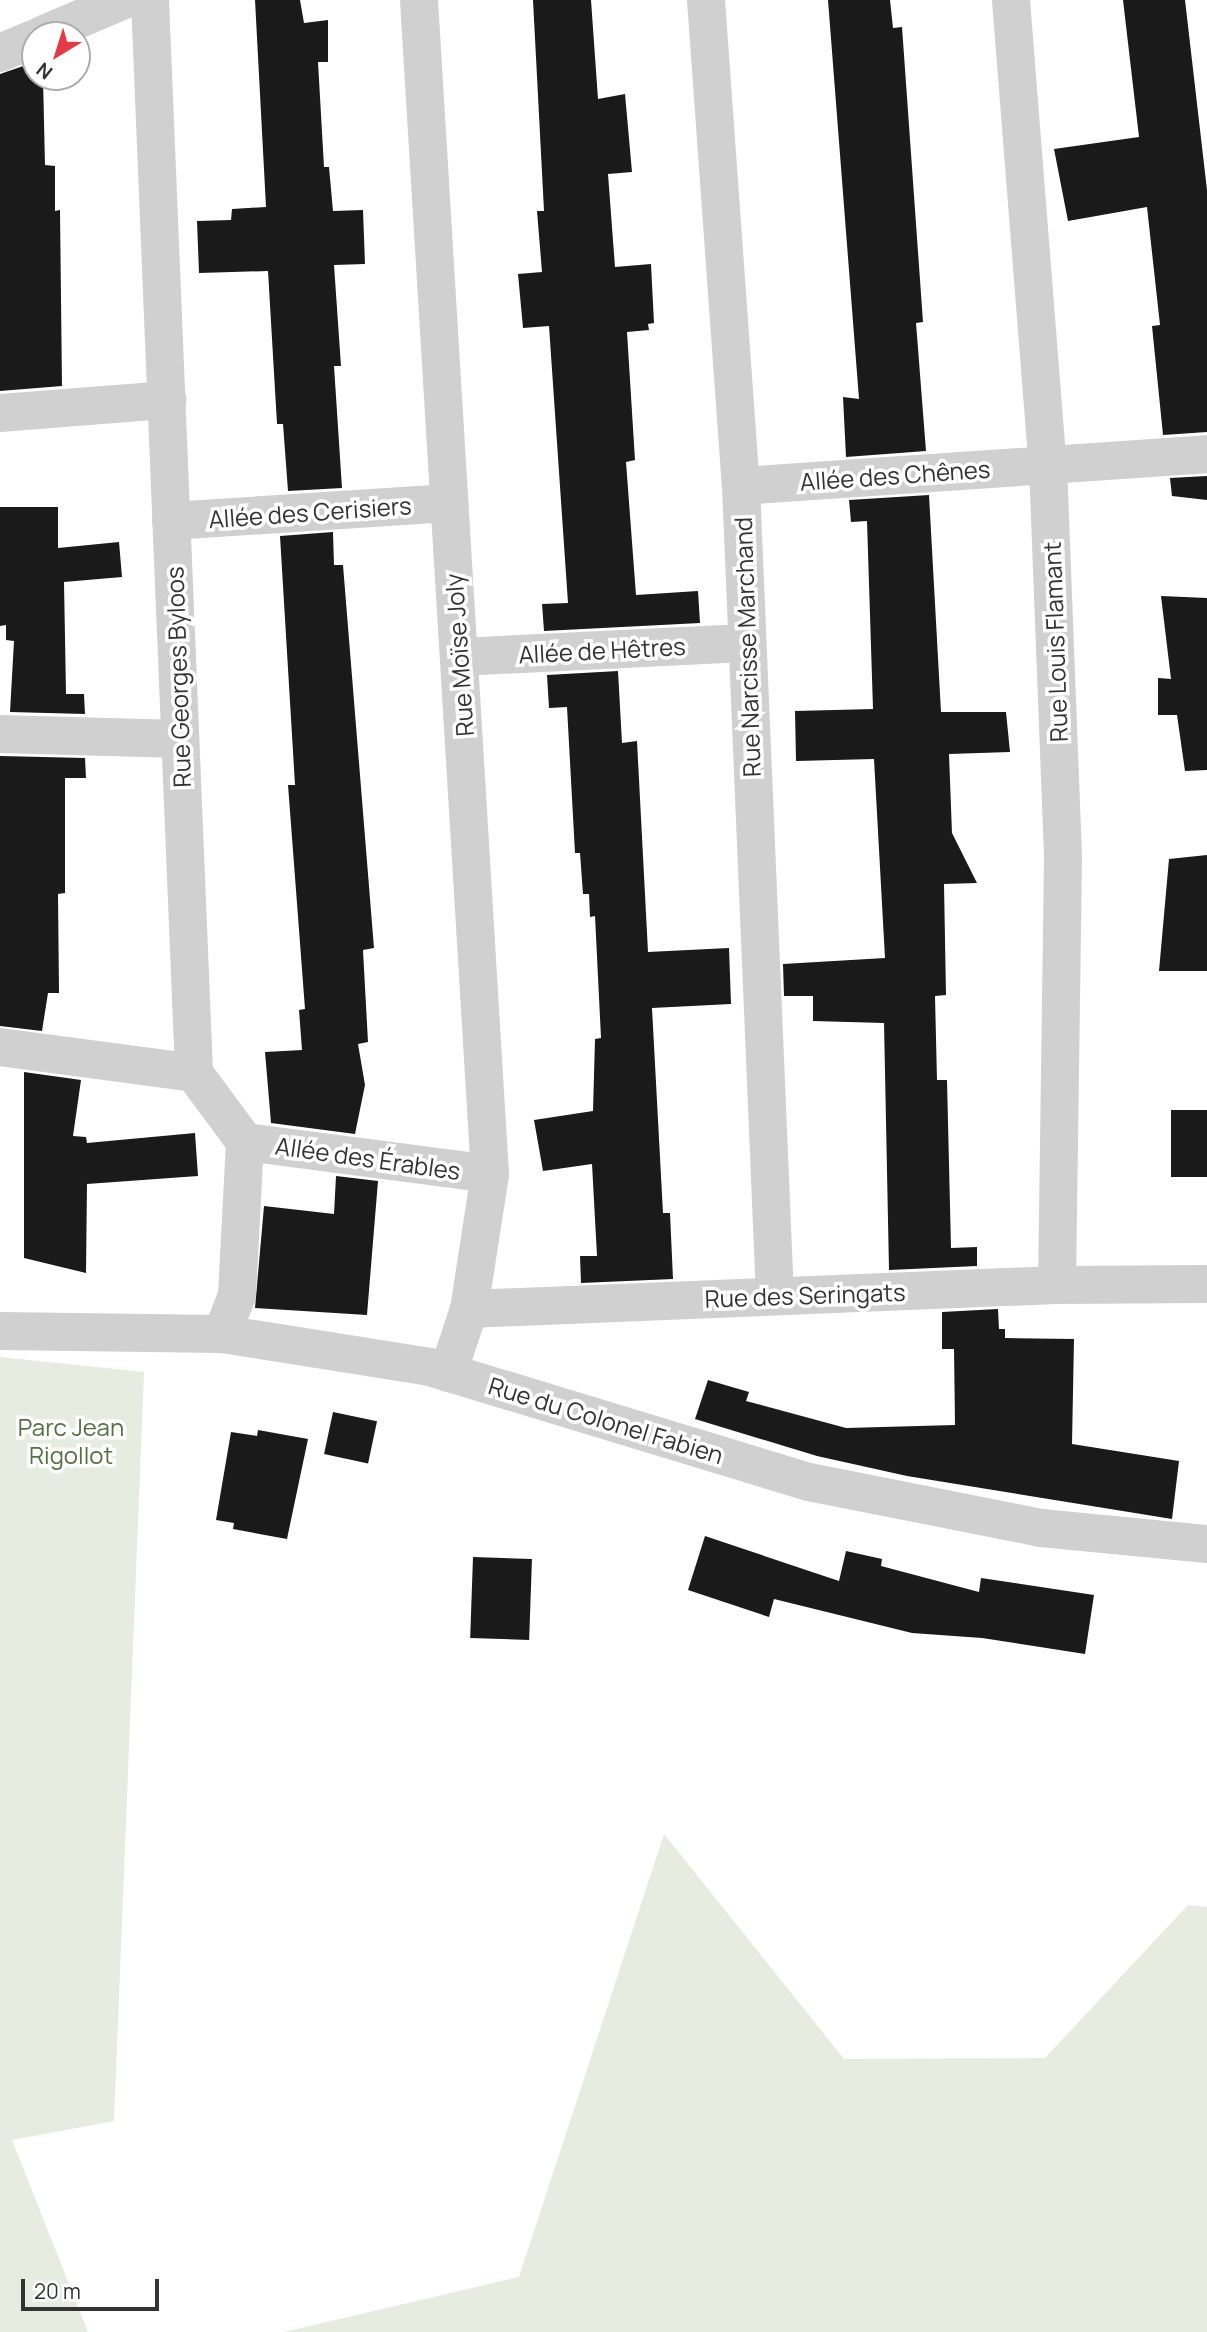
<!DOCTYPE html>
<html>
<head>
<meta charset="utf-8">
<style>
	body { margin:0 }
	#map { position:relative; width:1207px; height:2332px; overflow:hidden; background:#fff; font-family:Manrope,sans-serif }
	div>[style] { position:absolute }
	.green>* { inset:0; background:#e6ecdf }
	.building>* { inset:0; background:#1a1a1a; transform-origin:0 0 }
	.minor>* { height:38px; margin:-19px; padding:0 19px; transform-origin:19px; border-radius:19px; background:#d0d0d0 }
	span { translate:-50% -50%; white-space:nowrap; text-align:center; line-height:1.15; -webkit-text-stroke:7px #fff; paint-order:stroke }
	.street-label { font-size:24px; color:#333 }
	.park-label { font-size:24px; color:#56703f }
	.north { position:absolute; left:21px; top:21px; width:70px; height:70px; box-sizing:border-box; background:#fff; border:2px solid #adadad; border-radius:50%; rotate:218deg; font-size:19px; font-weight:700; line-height:28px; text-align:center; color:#333 }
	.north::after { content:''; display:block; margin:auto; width:24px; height:32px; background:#e63946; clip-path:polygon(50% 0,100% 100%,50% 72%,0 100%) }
	.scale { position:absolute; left:21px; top:2279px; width:138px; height:32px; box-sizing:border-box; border:4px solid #333; border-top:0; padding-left:9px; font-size:21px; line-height:24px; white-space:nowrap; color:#333; -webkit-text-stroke:5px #fff; paint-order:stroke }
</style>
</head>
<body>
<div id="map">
	<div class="green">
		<i style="clip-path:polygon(0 1357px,144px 1372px,114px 2121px,12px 2140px,88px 2332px,0 2332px)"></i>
		<i style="clip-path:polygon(664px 1834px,844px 2059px,1045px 2058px,1188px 1905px,1207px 1907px,1207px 2332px,284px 2332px,519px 2277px)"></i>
	</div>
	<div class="building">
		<i style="clip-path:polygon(255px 0,300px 0,304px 23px,328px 20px,328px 62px,318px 62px,324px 167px,329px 167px,333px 211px,363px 210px,365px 264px,334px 265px,341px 366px,334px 366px,342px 488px,288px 491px,283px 424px,277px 424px,268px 271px,199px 273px,197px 221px,231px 220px,232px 209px,266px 207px)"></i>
		<i style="clip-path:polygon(533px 0,591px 0,598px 99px,625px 94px,632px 172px,608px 174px,615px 267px,651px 264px,654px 323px,648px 324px,649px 330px,627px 332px,635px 460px,626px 462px,636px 595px,698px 591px,700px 623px,544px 631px,542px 604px,568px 603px,549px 326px,523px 328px,518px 274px,542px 272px,537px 211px,544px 211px)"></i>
		<i style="clip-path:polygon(828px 0,890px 0,893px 28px,902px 27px,923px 322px,916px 323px,926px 451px,846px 457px,843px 397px,859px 399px)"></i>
		<i style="clip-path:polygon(1123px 0,1185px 0,1207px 190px,1207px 432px,1163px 435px,1152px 326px,1160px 325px,1147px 207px,1068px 221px,1054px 149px,1139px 137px)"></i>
		<i style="clip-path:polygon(35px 62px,35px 77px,43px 78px,45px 165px,55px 166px,55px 211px,60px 210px,62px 386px,0 391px,0 74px)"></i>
		<i style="clip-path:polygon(1207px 476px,1207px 500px,1172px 496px,1170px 478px)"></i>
		<i style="clip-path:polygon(929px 495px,941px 712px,1006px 712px,1010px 752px,949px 754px,952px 833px,977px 883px,944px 884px,946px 995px,935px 996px,937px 1080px,947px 1080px,951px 1248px,977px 1247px,977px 1266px,889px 1270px,884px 1023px,813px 1021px,813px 996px,784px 996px,783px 964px,885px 958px,874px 759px,796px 761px,795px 711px,873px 709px,867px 521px,851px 522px,849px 500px)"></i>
		<i style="clip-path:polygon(0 507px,58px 507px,58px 548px,119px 542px,122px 577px,64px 582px,66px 694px,84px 694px,85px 714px,10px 712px,14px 641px,6px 640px,6px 625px,0 626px)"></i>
		<i style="clip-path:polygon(333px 532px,334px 565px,343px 565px,374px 948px,363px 950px,368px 1042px,358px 1044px,365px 1085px,355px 1134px,271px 1123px,265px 1052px,302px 1050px,299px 1010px,305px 1009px,288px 785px,295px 785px,280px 536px)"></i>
		<i style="clip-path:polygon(1161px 596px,1207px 598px,1207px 770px,1185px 771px,1177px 715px,1158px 715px,1158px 678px,1171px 679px)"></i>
		<i style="clip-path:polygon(618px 671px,622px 743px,637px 741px,648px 952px,729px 948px,731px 1004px,652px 1008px,663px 1213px,670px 1213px,673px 1279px,581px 1283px,580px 1256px,597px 1256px,592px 1164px,543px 1171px,534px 1120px,593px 1111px,595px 1039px,601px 1038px,595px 916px,590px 917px,589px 894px,583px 894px,580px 853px,575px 853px,567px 707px,549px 708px,547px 675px)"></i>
		<i style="clip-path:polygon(0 756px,85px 758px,86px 778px,65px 778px,65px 893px,58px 894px,59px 993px,48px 993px,42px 1031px,0 1026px)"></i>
		<i style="clip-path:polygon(1207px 855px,1207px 971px,1159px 971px,1169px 859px)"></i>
		<i style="clip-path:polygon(24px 1072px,81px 1080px,73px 1136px,86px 1137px,87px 1143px,195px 1133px,198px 1176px,87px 1184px,86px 1273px,24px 1258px)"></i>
		<i style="left:1207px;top:1110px;width:67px;height:36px;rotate:90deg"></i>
		<i style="clip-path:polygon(336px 1176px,378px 1181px,367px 1315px,255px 1308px,264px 1206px,334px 1214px)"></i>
		<i style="clip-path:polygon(998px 1309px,999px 1329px,1005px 1329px,1005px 1338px,1074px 1339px,1072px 1444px,1179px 1461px,1172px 1519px,907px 1476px,817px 1456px,695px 1419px,708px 1380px,749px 1392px,746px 1401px,846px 1428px,955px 1425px,954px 1349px,942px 1349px,942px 1312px)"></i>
		<i style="left:333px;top:1412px;width:45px;height:43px;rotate:12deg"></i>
		<i style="clip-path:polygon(258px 1430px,308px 1439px,287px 1539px,233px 1529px,234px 1523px,216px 1520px,231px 1432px,257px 1436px)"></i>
		<i style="clip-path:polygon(705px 1536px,839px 1581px,846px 1551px,882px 1559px,881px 1566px,979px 1592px,981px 1578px,1094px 1595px,1085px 1654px,982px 1638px,912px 1633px,774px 1599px,769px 1617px,688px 1590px)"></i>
		<i style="left:473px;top:1557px;width:59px;height:81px;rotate:2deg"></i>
	</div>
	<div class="minor">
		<i style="left:150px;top:0;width:1074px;rotate:87.65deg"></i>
		<i style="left:194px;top:1073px;width:86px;rotate:53.5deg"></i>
		<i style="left:245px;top:1142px;width:153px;rotate:93deg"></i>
		<i style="left:237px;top:1295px;width:42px;rotate:111deg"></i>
		<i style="left:419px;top:0;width:1176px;rotate:86.54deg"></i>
		<i style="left:490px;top:1174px;width:137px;rotate:98.8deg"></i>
		<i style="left:706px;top:0;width:487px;rotate:85.9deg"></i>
		<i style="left:741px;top:486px;width:811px;rotate:87.6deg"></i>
		<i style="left:1011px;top:0;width:466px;rotate:85.5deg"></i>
		<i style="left:1048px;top:465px;width:392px;rotate:87.8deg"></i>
		<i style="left:1063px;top:857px;width:428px;rotate:90.8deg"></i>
		<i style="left:42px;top:35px;width:89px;rotate:-23.1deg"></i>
		<i style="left:0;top:53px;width:38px;rotate:-23deg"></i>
		<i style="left:0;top:413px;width:168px;rotate:-4.5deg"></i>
		<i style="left:741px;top:486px;width:467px;rotate:-3.9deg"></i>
		<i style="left:171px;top:521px;width:279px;rotate:-3.7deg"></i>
		<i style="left:459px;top:657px;width:286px;rotate:-2.8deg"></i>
		<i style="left:0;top:734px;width:180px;rotate:1.6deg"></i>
		<i style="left:0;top:1047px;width:196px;rotate:7.6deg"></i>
		<i style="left:245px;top:1142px;width:247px;rotate:7.4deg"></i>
		<i style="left:0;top:1331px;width:222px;rotate:0.8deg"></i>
		<i style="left:222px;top:1334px;width:211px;rotate:9deg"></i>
		<i style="left:430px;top:1367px;width:396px;rotate:16.9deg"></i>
		<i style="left:809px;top:1482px;width:237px;rotate:11.2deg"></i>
		<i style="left:1041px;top:1528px;width:167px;rotate:5.5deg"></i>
		<i style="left:448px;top:1373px;width:67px;rotate:-71.8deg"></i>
		<i style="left:469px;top:1309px;width:588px;rotate:-2.34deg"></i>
		<i style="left:1057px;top:1285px;width:150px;rotate:-0.4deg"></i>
	</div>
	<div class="street-label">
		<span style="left:895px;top:475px;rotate:-4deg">Allée des Chênes</span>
		<span style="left:310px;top:512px;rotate:-4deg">Allée des Cerisiers</span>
		<span style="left:1055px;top:642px;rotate:-92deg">Rue Louis Flamant</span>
		<span style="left:747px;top:647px;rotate:-92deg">Rue Narcisse Marchand</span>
		<span style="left:602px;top:650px;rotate:-3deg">Allée de Hêtres</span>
		<span style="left:459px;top:655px;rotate:-94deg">Rue Moïse Joly</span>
		<span style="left:178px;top:677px;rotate:-92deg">Rue Georges Byloos</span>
		<span style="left:368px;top:1158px;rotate:8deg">Allée des Érables</span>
		<span style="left:805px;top:1295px;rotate:-2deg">Rue des Seringats</span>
		<span style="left:606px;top:1420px;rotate:17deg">Rue du Colonel Fabien</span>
	</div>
	<div class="park-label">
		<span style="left:71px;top:1441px">Parc Jean<br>Rigollot</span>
	</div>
	<div class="north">N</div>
	<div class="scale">20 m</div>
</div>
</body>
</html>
